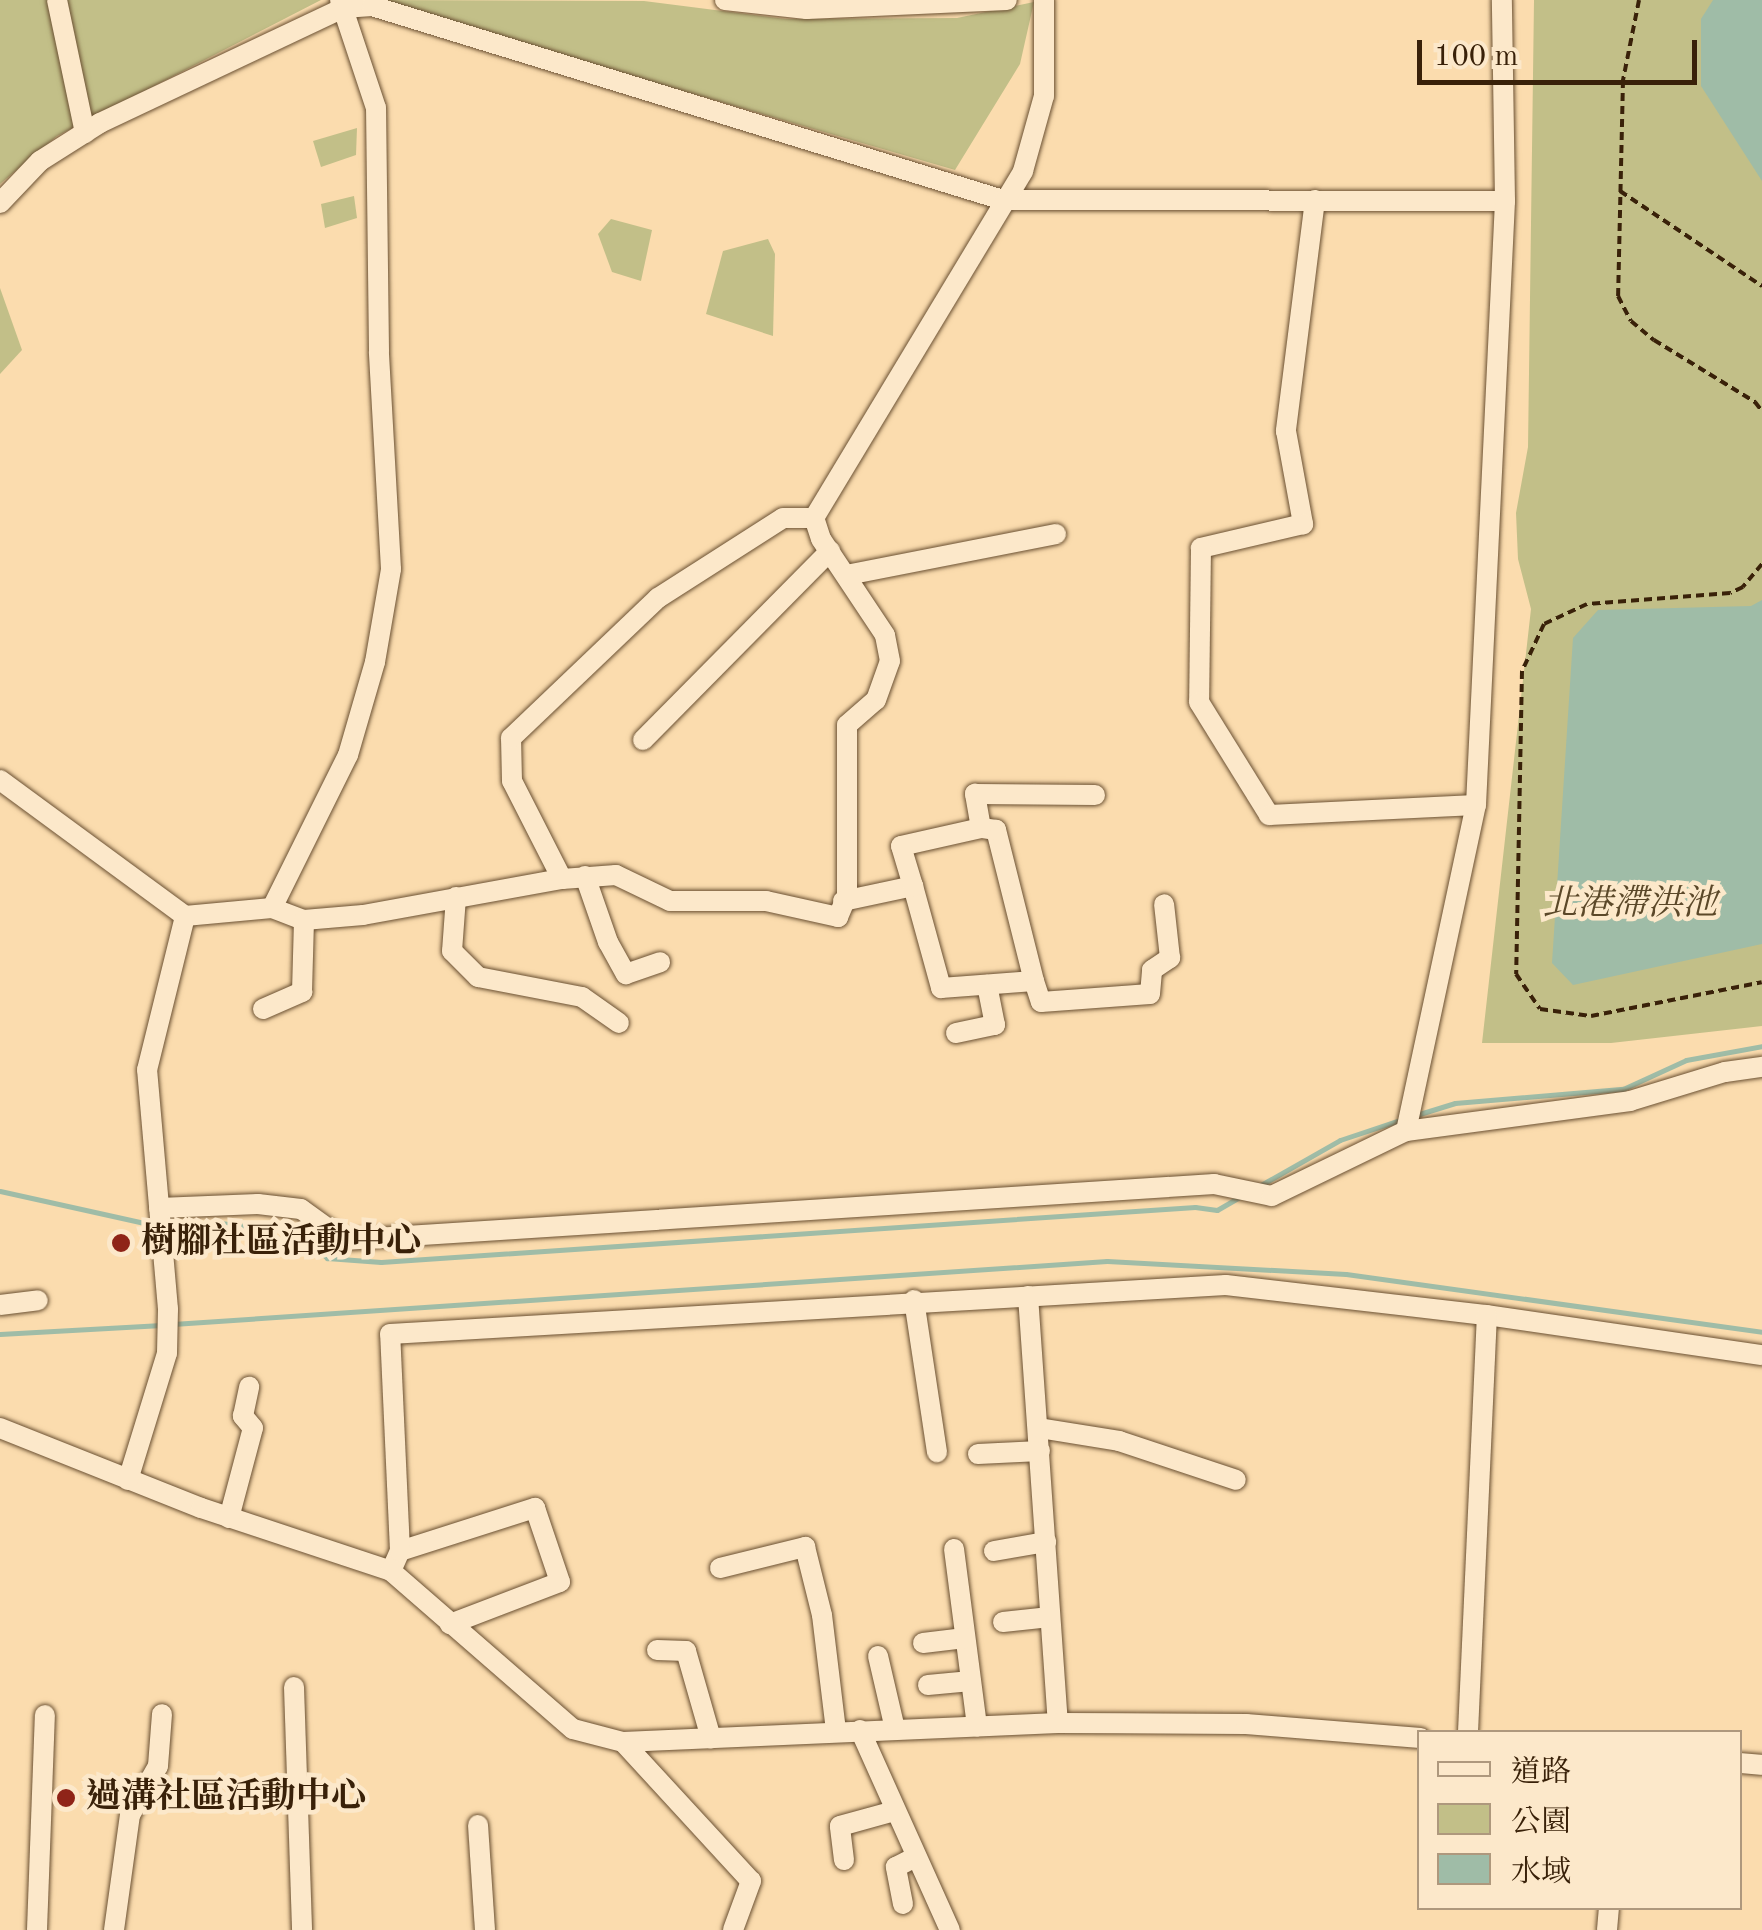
<!DOCTYPE html>
<html>
<head>
<meta charset="utf-8">
<style>
	body { margin:0 }
	#map { position:relative; width:1762px; height:1930px; overflow:hidden; background:#fbdcae; font-family:"Old Standard TT","Noto Serif TC",serif }
	div>[style] { position:absolute }
	.green>* { inset:0; background:#c2bf88 }
	.water>* { inset:0; background:#9fbca7 }
	.stream>* { height:5px; margin:-2.5px; padding:0 2.5px; transform-origin:2.5px; border-radius:2.5px; background:#9fbca7 }
	.path>* { height:4px; margin-top:-2px; transform-origin:0; background:repeating-linear-gradient(90deg,#392109 0 8px,transparent 0 13px) }
	.roads { filter:drop-shadow(0 0 2px #6a5032) drop-shadow(0 0 2px #6a5032) }
	.minor>* { height:20px; margin:-10px; padding:0 10px; transform-origin:10px; border-radius:10px; background:#fce8ca }
	.dots>* { width:28px; height:28px; translate:-50% -50%; box-sizing:border-box; border:5px solid #fce8ca; border-radius:50% }
	span { translate:-50% -50%; white-space:nowrap; text-align:center; line-height:1.15; -webkit-text-stroke:9px #fce8ca; paint-order:stroke }
	.park-label { font-size:35px; color:#5b4829; font-style:italic }
	.poi-label { font-size:35px; color:#392109; font-weight:700 }
	.left { translate:0 -50%; text-align:left }
	.legend { position:absolute; left:1417px; top:1730px; width:325px; height:180px; box-sizing:border-box; background:#fce8ca; border:2px solid #ae987d; margin:0; padding:12px 18px; list-style:none; font-size:30px; color:#392109 }
	.legend li { display:flex; align-items:center; gap:20px; height:50px }
	.legend b { width:50px; border:2px solid #ae987d }
	.scale { position:absolute; left:1417px; top:40px; width:280px; height:45px; box-sizing:border-box; border:5px solid #392109; border-top:0; padding-left:12px; font-size:30px; line-height:35px; white-space:nowrap; color:#392109; -webkit-text-stroke:8px #fce8ca; paint-order:stroke }
</style>
</head>
<body>
<div id="map">
	<div class="green">
		<i style="clip-path:polygon(0 0,321px 0,57px 136px,0 184px)"></i>
		<i style="clip-path:polygon(370px 0,644px 1px,786px 19px,957px 18px,1034px 2px,1020px 64px,955px 170px)"></i>
		<i style="clip-path:polygon(1534px 0,1762px 0,1762px 1026px,1611px 1043px,1482px 1043px,1531px 609px,1518px 559px,1516px 513px,1528px 447px)"></i>
		<i style="clip-path:polygon(357px 128px,356px 155px,321px 167px,313px 141px)"></i>
		<i style="clip-path:polygon(354px 196px,357px 218px,325px 228px,321px 204px)"></i>
		<i style="clip-path:polygon(611px 219px,652px 230px,641px 281px,612px 272px,598px 234px)"></i>
		<i style="clip-path:polygon(768px 239px,775px 254px,773px 336px,706px 314px,723px 251px)"></i>
		<i style="clip-path:polygon(0 288px,22px 350px,0 374px)"></i>
	</div>
	<div class="water">
		<i style="clip-path:polygon(1713px 0,1762px 0,1762px 181px,1701px 86px,1701px 19px)"></i>
		<i style="clip-path:polygon(1762px 600px,1762px 944px,1573px 985px,1552px 963px,1573px 638px,1598px 610px,1751px 606px)"></i>
	</div>
	<div class="stream">
		<i style="left:1413px;top:1116px;width:44px;rotate:-17.2deg"></i>
		<i style="left:1455px;top:1103px;width:169px;rotate:-4.8deg"></i>
		<i style="left:1623px;top:1089px;width:69px;rotate:-24.7deg"></i>
		<i style="left:1686px;top:1060px;width:77px;rotate:-10.4deg"></i>
		<i style="left:1259px;top:1186px;width:93px;rotate:-29.6deg"></i>
		<i style="left:1340px;top:1140px;width:66px;rotate:-18.4deg"></i>
		<i style="left:0;top:1191px;width:157px;rotate:12.5deg"></i>
		<i style="left:164px;top:1225px;width:56px;rotate:-2deg"></i>
		<i style="left:220px;top:1223px;width:81px;rotate:6.3deg"></i>
		<i style="left:301px;top:1232px;width:37px;rotate:45deg"></i>
		<i style="left:327px;top:1258px;width:54px;rotate:4.2deg"></i>
		<i style="left:381px;top:1262px;width:816px;rotate:-3.87deg"></i>
		<i style="left:1195px;top:1207px;width:22px;rotate:8deg"></i>
		<i style="left:1217px;top:1210px;width:28px;rotate:-30deg"></i>
		<i style="left:173px;top:1324px;width:936px;rotate:-3.86deg"></i>
		<i style="left:1107px;top:1261px;width:239px;rotate:3.1deg"></i>
		<i style="left:1346px;top:1274px;width:420px;rotate:7.9deg"></i>
		<i style="left:0;top:1334px;width:162px;rotate:-3.2deg"></i>
	</div>
	<div class="path">
		<i style="left:1639px;top:0;width:82px;rotate:101.3deg"></i>
		<i style="left:1623px;top:80px;width:216px;rotate:91.3deg"></i>
		<i style="left:1618px;top:296px;width:28px;rotate:63deg"></i>
		<i style="left:1631px;top:321px;width:30px;rotate:40deg"></i>
		<i style="left:1654px;top:340px;width:119px;rotate:31.5deg"></i>
		<i style="left:1755px;top:402px;width:11px;rotate:52deg"></i>
		<i style="left:1620px;top:191px;width:171px;rotate:33.8deg"></i>
		<i style="left:1762px;top:564px;width:30px;rotate:130deg"></i>
		<i style="left:1743px;top:587px;width:14px;rotate:155deg"></i>
		<i style="left:1730px;top:593px;width:143px;rotate:175.6deg"></i>
		<i style="left:1587px;top:604px;width:47px;rotate:155.1deg"></i>
		<i style="left:1544px;top:624px;width:52px;rotate:115.1deg"></i>
		<i style="left:1522px;top:671px;width:303px;rotate:91.1deg"></i>
		<i style="left:1516px;top:974px;width:42px;rotate:55.6deg"></i>
		<i style="left:1540px;top:1009px;width:51px;rotate:7.8deg"></i>
		<i style="left:1591px;top:1016px;width:174px;rotate:-11.2deg"></i>
	</div>
	<div class="roads">
		<div class="minor">
			<i style="left:57px;top:0;width:136px;rotate:78.1deg"></i>
			<i style="left:725px;top:0;width:82px;rotate:6.3deg"></i>
			<i style="left:807px;top:9px;width:200px;rotate:-2.6deg"></i>
			<i style="left:1315px;top:200px;width:233px;rotate:97.2deg"></i>
			<i style="left:1286px;top:431px;width:95px;rotate:79.6deg"></i>
			<i style="left:1303px;top:524px;width:105px;rotate:166.8deg"></i>
			<i style="left:1201px;top:548px;width:154px;rotate:90.7deg"></i>
			<i style="left:1199px;top:702px;width:133px;rotate:58.2deg"></i>
			<i style="left:1269px;top:815px;width:207px;rotate:-2.8deg"></i>
			<i style="left:0;top:203px;width:58px;rotate:-46.4deg"></i>
			<i style="left:40px;top:161px;width:71px;rotate:-32.3deg"></i>
			<i style="left:100px;top:123px;width:269px;rotate:-25.3deg"></i>
			<i style="left:343px;top:8px;width:29px;rotate:-4deg"></i>
			<i style="left:372px;top:6px;width:660px;rotate:17.09deg"></i>
			<i style="left:1003px;top:200px;width:502px;rotate:0.11deg"></i>
			<i style="left:814px;top:518px;width:405px;rotate:-58.9deg"></i>
			<i style="left:1023px;top:171px;width:78px;rotate:-74.4deg"></i>
			<i style="left:1044px;top:96px;width:96px;rotate:-90deg"></i>
			<i style="left:847px;top:575px;width:213px;rotate:-11.1deg"></i>
			<i style="left:643px;top:740px;width:266px;rotate:-45.3deg"></i>
			<i style="left:0;top:780px;width:230px;rotate:36.3deg"></i>
			<i style="left:185px;top:916px;width:87px;rotate:-5.3deg"></i>
			<i style="left:272px;top:908px;width:34px;rotate:21deg"></i>
			<i style="left:304px;top:920px;width:59px;rotate:-4.8deg"></i>
			<i style="left:363px;top:915px;width:202px;rotate:-10.3deg"></i>
			<i style="left:562px;top:879px;width:110px;rotate:-117deg"></i>
			<i style="left:512px;top:781px;width:43px;rotate:-91.3deg"></i>
			<i style="left:511px;top:738px;width:203px;rotate:-43.6deg"></i>
			<i style="left:658px;top:598px;width:148px;rotate:-32.6deg"></i>
			<i style="left:783px;top:518px;width:31px"></i>
			<i style="left:981px;top:828px;width:35px;rotate:-100deg"></i>
			<i style="left:975px;top:794px;width:120px;rotate:0.5deg"></i>
			<i style="left:585px;top:876px;width:70px;rotate:70.8deg"></i>
			<i style="left:608px;top:942px;width:37px;rotate:61deg"></i>
			<i style="left:626px;top:974px;width:36px;rotate:-19deg"></i>
			<i style="left:562px;top:879px;width:54px;rotate:-4.2deg"></i>
			<i style="left:616px;top:875px;width:60px;rotate:25.7deg"></i>
			<i style="left:670px;top:901px;width:96px"></i>
			<i style="left:766px;top:901px;width:74px;rotate:12.5deg"></i>
			<i style="left:838px;top:917px;width:23px;rotate:-67deg"></i>
			<i style="left:847px;top:896px;width:171px;rotate:-90deg"></i>
			<i style="left:847px;top:725px;width:38px;rotate:-41deg"></i>
			<i style="left:876px;top:700px;width:41px;rotate:-70.3deg"></i>
			<i style="left:890px;top:661px;width:26px;rotate:-101deg"></i>
			<i style="left:885px;top:635px;width:115px;rotate:-123.7deg"></i>
			<i style="left:821px;top:539px;width:22px;rotate:-108deg"></i>
			<i style="left:456px;top:897px;width:54px;rotate:94.2deg"></i>
			<i style="left:452px;top:951px;width:37px;rotate:45deg"></i>
			<i style="left:478px;top:977px;width:106px;rotate:10.9deg"></i>
			<i style="left:582px;top:997px;width:45px;rotate:35.1deg"></i>
			<i style="left:843px;top:901px;width:72px;rotate:-12.1deg"></i>
			<i style="left:913px;top:886px;width:106px;rotate:74.6deg"></i>
			<i style="left:941px;top:988px;width:93px;rotate:-4.3deg"></i>
			<i style="left:1034px;top:981px;width:156px;rotate:-104.1deg"></i>
			<i style="left:996px;top:830px;width:15px;rotate:-172deg"></i>
			<i style="left:981px;top:828px;width:82px;rotate:167.3deg"></i>
			<i style="left:901px;top:846px;width:42px;rotate:73.3deg"></i>
			<i style="left:272px;top:908px;width:171px;rotate:-63.6deg"></i>
			<i style="left:348px;top:755px;width:97px;rotate:-73.8deg"></i>
			<i style="left:375px;top:662px;width:94px;rotate:-80.2deg"></i>
			<i style="left:391px;top:569px;width:218px;rotate:-93.2deg"></i>
			<i style="left:379px;top:351px;width:243px;rotate:-90.7deg"></i>
			<i style="left:376px;top:108px;width:114px;rotate:-108.4deg"></i>
			<i style="left:1034px;top:981px;width:22px;rotate:72deg"></i>
			<i style="left:1041px;top:1002px;width:109px;rotate:-4.2deg"></i>
			<i style="left:1150px;top:994px;width:24px;rotate:-85deg"></i>
			<i style="left:1152px;top:970px;width:22px;rotate:-34deg"></i>
			<i style="left:1170px;top:958px;width:54px;rotate:-96.3deg"></i>
			<i style="left:263px;top:1009px;width:43px;rotate:-23.6deg"></i>
			<i style="left:302px;top:992px;width:72px;rotate:-88.4deg"></i>
			<i style="left:956px;top:1033px;width:40px;rotate:-12deg"></i>
			<i style="left:995px;top:1025px;width:41px;rotate:-101.3deg"></i>
			<i style="left:1406px;top:1131px;width:333px;rotate:-77.9deg"></i>
			<i style="left:1476px;top:805px;width:605px;rotate:-87.25deg"></i>
			<i style="left:1505px;top:201px;width:201px;rotate:-90.9deg"></i>
			<i style="left:159px;top:1208px;width:99px;rotate:-2.3deg"></i>
			<i style="left:258px;top:1204px;width:43px;rotate:6.6deg"></i>
			<i style="left:301px;top:1209px;width:53px;rotate:35.8deg"></i>
			<i style="left:344px;top:1240px;width:872px;rotate:-3.68deg"></i>
			<i style="left:1214px;top:1184px;width:59px;rotate:11.7deg"></i>
			<i style="left:1272px;top:1196px;width:149px;rotate:-25.9deg"></i>
			<i style="left:1406px;top:1131px;width:226px;rotate:-7.6deg"></i>
			<i style="left:1630px;top:1101px;width:99px;rotate:-17deg"></i>
			<i style="left:1725px;top:1072px;width:37px;rotate:-8deg"></i>
			<i style="left:1028px;top:1296px;width:428px;rotate:86deg"></i>
			<i style="left:914px;top:1300px;width:154px;rotate:81.4deg"></i>
			<i style="left:0;top:1305px;width:38px;rotate:-7deg"></i>
			<i style="left:0;top:1428px;width:216px;rotate:21.7deg"></i>
			<i style="left:201px;top:1508px;width:200px;rotate:18.3deg"></i>
			<i style="left:391px;top:1571px;width:241px;rotate:41deg"></i>
			<i style="left:573px;top:1729px;width:52px;rotate:14.6deg"></i>
			<i style="left:623px;top:1742px;width:435px;rotate:-2.5deg"></i>
			<i style="left:1058px;top:1723px;width:188px;rotate:0.3deg"></i>
			<i style="left:1246px;top:1724px;width:175px;rotate:4.6deg"></i>
			<i style="left:1039px;top:1428px;width:81px;rotate:9.2deg"></i>
			<i style="left:1119px;top:1441px;width:123px;rotate:18.4deg"></i>
			<i style="left:978px;top:1454px;width:62px;rotate:-2.8deg"></i>
			<i style="left:128px;top:1480px;width:133px;rotate:-72.9deg"></i>
			<i style="left:167px;top:1353px;width:44px;rotate:-88.7deg"></i>
			<i style="left:168px;top:1309px;width:240px;rotate:-95deg"></i>
			<i style="left:147px;top:1070px;width:159px;rotate:-76.1deg"></i>
			<i style="left:229px;top:1518px;width:93px;rotate:-75.1deg"></i>
			<i style="left:253px;top:1428px;width:16px;rotate:-130deg"></i>
			<i style="left:243px;top:1416px;width:30px;rotate:-78deg"></i>
			<i style="left:954px;top:1549px;width:179px;rotate:82.6deg"></i>
			<i style="left:400px;top:1551px;width:142px;rotate:-17.7deg"></i>
			<i style="left:535px;top:1508px;width:78px;rotate:71.3deg"></i>
			<i style="left:560px;top:1582px;width:118px;rotate:159.1deg"></i>
			<i style="left:994px;top:1551px;width:53px;rotate:-9.8deg"></i>
			<i style="left:720px;top:1568px;width:88px;rotate:-13.9deg"></i>
			<i style="left:805px;top:1547px;width:70px;rotate:76deg"></i>
			<i style="left:822px;top:1615px;width:117px;rotate:83.1deg"></i>
			<i style="left:391px;top:1571px;width:22px;rotate:-66deg"></i>
			<i style="left:400px;top:1551px;width:217px;rotate:-92.6deg"></i>
			<i style="left:390px;top:1334px;width:837px;rotate:-3.35deg"></i>
			<i style="left:1226px;top:1285px;width:263px;rotate:6.6deg"></i>
			<i style="left:1487px;top:1315px;width:278px;rotate:8.3deg"></i>
			<i style="left:1003px;top:1622px;width:47px;rotate:-6.1deg"></i>
			<i style="left:923px;top:1643px;width:42px;rotate:-6.8deg"></i>
			<i style="left:657px;top:1650px;width:29px;rotate:2deg"></i>
			<i style="left:686px;top:1651px;width:91px;rotate:74deg"></i>
			<i style="left:878px;top:1656px;width:75px;rotate:76.9deg"></i>
			<i style="left:928px;top:1685px;width:43px;rotate:-5.3deg"></i>
			<i style="left:294px;top:1687px;width:243px;rotate:88.1deg"></i>
			<i style="left:860px;top:1730px;width:219px;rotate:65.8deg"></i>
			<i style="left:1468px;top:1732px;width:417px;rotate:-87.4deg"></i>
			<i style="left:623px;top:1742px;width:189px;rotate:47.4deg"></i>
			<i style="left:751px;top:1881px;width:52px;rotate:110.2deg"></i>
			<i style="left:1740px;top:1763px;width:22px;rotate:5deg"></i>
			<i style="left:478px;top:1825px;width:105px;rotate:86.2deg"></i>
			<i style="left:844px;top:1860px;width:34px;rotate:-97deg"></i>
			<i style="left:840px;top:1826px;width:56px;rotate:-15.5deg"></i>
			<i style="left:903px;top:1904px;width:38px;rotate:-101deg"></i>
			<i style="left:896px;top:1867px;width:20px;rotate:-27deg"></i>
			<i style="left:37px;top:1930px;width:215px;rotate:-87.9deg"></i>
			<i style="left:114px;top:1930px;width:116px;rotate:-82.1deg"></i>
			<i style="left:130px;top:1815px;width:56px;rotate:-60.3deg"></i>
			<i style="left:158px;top:1766px;width:52px;rotate:-85.6deg"></i>
			<i style="left:1607px;top:1930px;width:22px;rotate:-85deg"></i>
		</div>
	</div>
	<div class="dots">
		<i style="left:121px;top:1243px;background:#8f2418"></i>
		<i style="left:66px;top:1798px;background:#8f2418"></i>
	</div>
	<div class="park-label">
		<span style="left:1630px;top:905px">北港滯洪池</span>
	</div>
	<div class="poi-label">
		<span class="left" style="left:141px;top:1243px">樹腳社區活動中心</span>
		<span class="left" style="left:86px;top:1798px">過溝社區活動中心</span>
	</div>
	<ul class="legend">
	<li><b style="height:12px;background:#fce8ca"></b>道路</li>
	<li><b style="height:28px;background:#c2bf88"></b>公園</li>
	<li><b style="height:28px;background:#9fbca7"></b>水域</li>
	</ul>
	<div class="scale">100 m</div>
</div>
</body>
</html>
